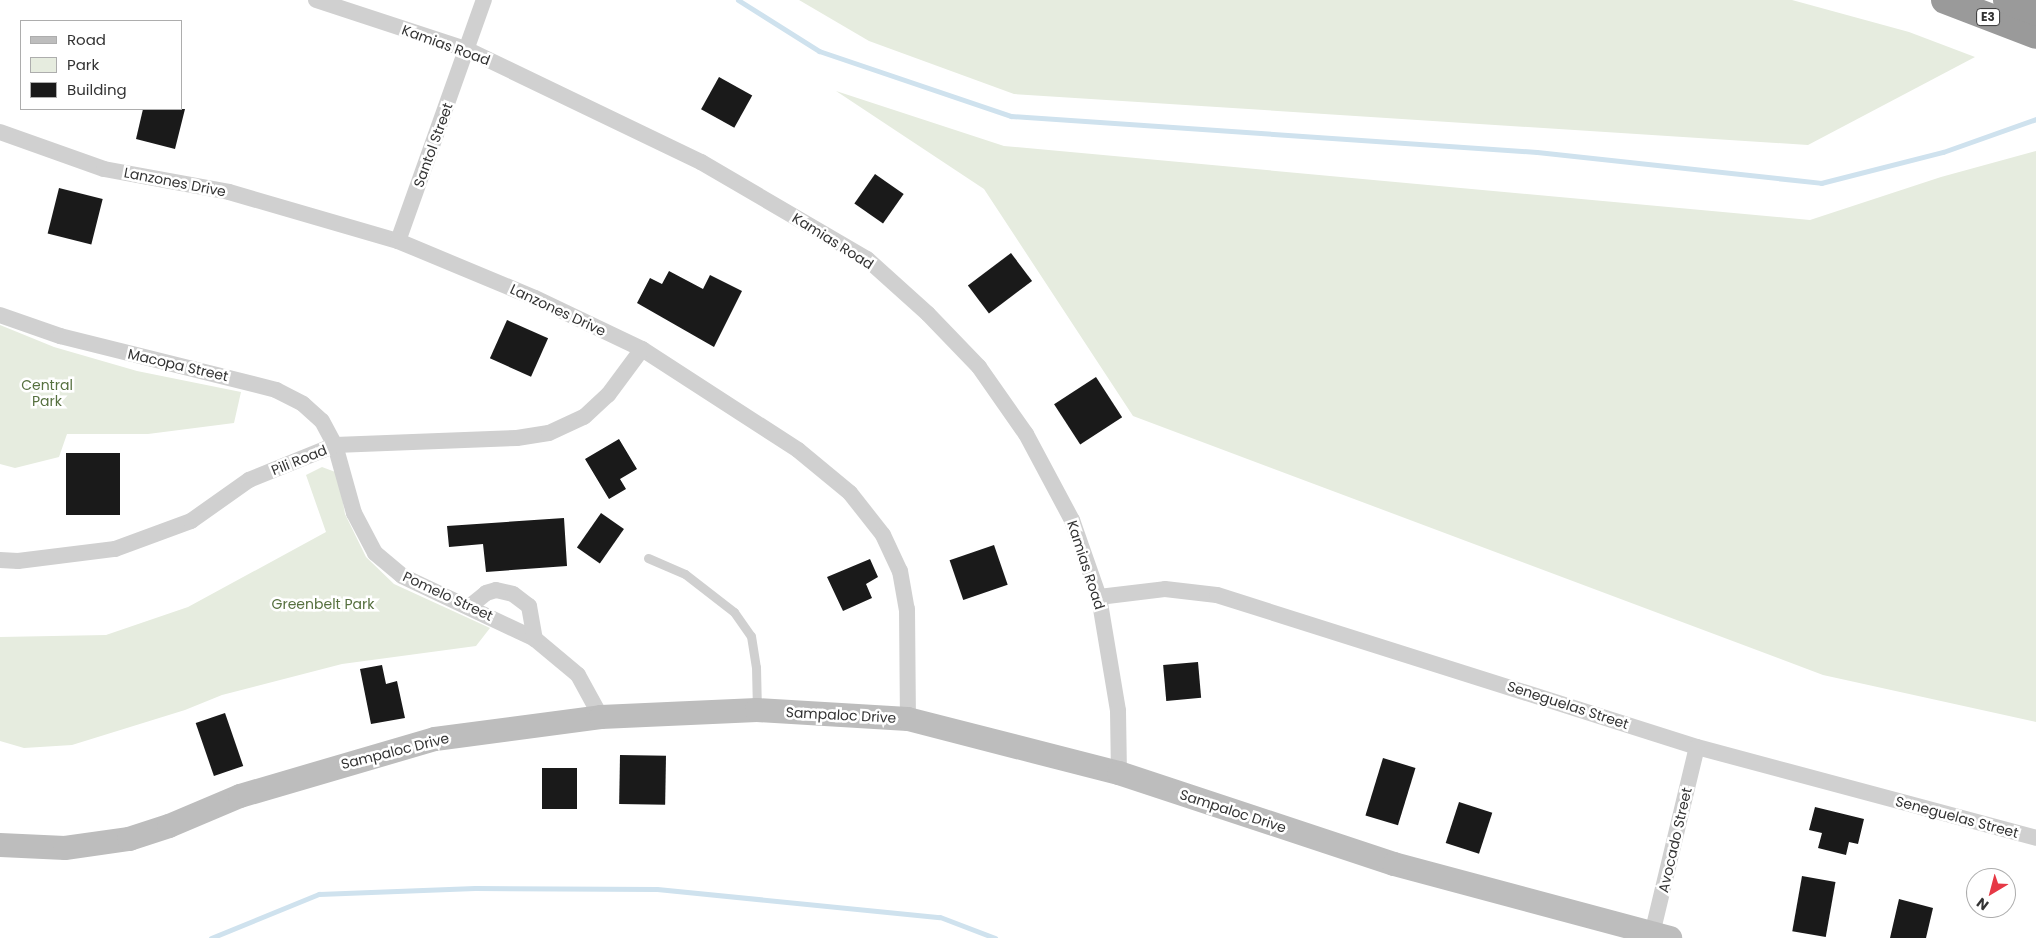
<!DOCTYPE html>
<html>
<head>
<meta charset="utf-8">
<style>
	body { margin:0 }
	#map { position:relative; width:2036px; height:938px; overflow:hidden; background:#fff; font-family:Poppins,sans-serif }
	div>[style] { position:absolute }
	.green>* { inset:0; background:#e6ecdf }
	.stream>* { height:5px; margin:-2.5px; padding:0 2.5px; transform-origin:2.5px; border-radius:2.5px; background:#cfe2ee }
	.building>* { inset:0; background:#1a1a1a; transform-origin:0 0 }
	.lane>* { height:9px; margin:-4.5px; padding:0 4.5px; transform-origin:4.5px; border-radius:4.5px; background:#d0d0d0 }
	.street>* { height:16px; margin:-8px; padding:0 8px; transform-origin:8px; border-radius:8px; background:#d0d0d0 }
	.secondary>* { height:24px; margin:-12px; padding:0 12px; transform-origin:12px; border-radius:12px; background:#bdbdbd }
	.highway>* { height:28px; margin:-14px; padding:0 14px; transform-origin:14px; border-radius:14px; background:#9a9a9a }
	span { translate:-50% -50%; white-space:nowrap; text-align:center; line-height:1.15; -webkit-text-stroke:5px #fff; paint-order:stroke }
	.shield-label span { padding:1px 4px; background:#fff; border:1px solid; border-radius:4px; -webkit-text-stroke-width:0 }
	.shield-label { font-size:12px; color:#333; font-weight:700 }
	.street-label { font-size:14px; color:#333 }
	.park-label { font-size:14px; color:#56703f }
	.legend { position:absolute; left:20px; top:20px; width:162px; height:90px; box-sizing:border-box; background:#fff; border:1px solid #adadad; margin:0; padding:6px 9px; list-style:none; font-size:15px; color:#333 }
	.legend li { display:flex; align-items:center; gap:10px; height:25px }
	.legend b { width:25px; border:1px solid #adadad }
	.north { position:absolute; left:1966px; top:868px; width:50px; height:50px; box-sizing:border-box; background:#fff; border:1px solid #adadad; border-radius:50%; rotate:217deg; font-size:14px; font-weight:700; line-height:20px; text-align:center; color:#333 }
	.north::after { content:''; display:block; margin:auto; width:18px; height:22px; background:#e63946; clip-path:polygon(50% 0,100% 100%,50% 72%,0 100%) }
</style>
</head>
<body>
<div id="map">
	<div class="green">
		<i style="clip-path:polygon(799px 0,1792px 0,1909px 32px,1975px 57px,1808px 145px,1014px 94px,869px 41px)"></i>
		<i style="clip-path:polygon(836px 91px,1004px 146px,1810px 220px,1941px 177px,2036px 151px,2036px 722px,1823px 675px,1133px 416px,984px 189px)"></i>
		<i style="clip-path:polygon(0 325px,54px 347px,137px 371px,241px 392px,234px 423px,148px 434px,67px 434px,59px 457px,15px 468px,0 464px)"></i>
		<i style="clip-path:polygon(322px 467px,338px 473px,345px 514px,366px 557px,394px 584px,490px 628px,476px 646px,342px 664px,222px 695px,185px 710px,72px 745px,24px 748px,0 741px,0 637px,106px 635px,188px 607px,326px 532px,306px 475px)"></i>
	</div>
	<div class="stream">
		<i style="left:738px;top:0;width:96px;rotate:32.2deg"></i>
		<i style="left:819px;top:51px;width:203px;rotate:18.7deg"></i>
		<i style="left:1011px;top:116px;width:527px;rotate:3.92deg"></i>
		<i style="left:1537px;top:152px;width:286px;rotate:6.2deg"></i>
		<i style="left:1821px;top:183px;width:126px;rotate:-14.3deg"></i>
		<i style="left:1943px;top:152px;width:99px;rotate:-19.5deg"></i>
		<i style="left:211px;top:938px;width:117px;rotate:-22.2deg"></i>
		<i style="left:319px;top:894px;width:156px;rotate:-2.2deg"></i>
		<i style="left:475px;top:888px;width:182px;rotate:0.3deg"></i>
		<i style="left:657px;top:889px;width:284px;rotate:5.7deg"></i>
		<i style="left:940px;top:917px;width:59px;rotate:20.9deg"></i>
	</div>
	<div class="building">
		<i style="left:719px;top:77px;width:38px;height:37px;rotate:29deg"></i>
		<i style="clip-path:polygon(143px 109px,185px 109px,175px 149px,136px 139px)"></i>
		<i style="left:875px;top:174px;width:35px;height:36px;rotate:35deg"></i>
		<i style="left:59px;top:188px;width:45px;height:47px;rotate:14deg"></i>
		<i style="left:1011px;top:253px;width:35px;height:54px;rotate:53deg"></i>
		<i style="clip-path:polygon(669px 271px,703px 289px,710px 275px,742px 291px,714px 347px,637px 303px,650px 278px,662px 284px)"></i>
		<i style="left:507px;top:320px;width:45px;height:42px;rotate:24deg"></i>
		<i style="left:1096px;top:377px;width:48px;height:50px;rotate:57deg"></i>
		<i style="clip-path:polygon(619px 439px,637px 469px,620px 479px,626px 489px,609px 499px,585px 459px)"></i>
		<i style="left:66px;top:453px;width:54px;height:62px"></i>
		<i style="left:601px;top:513px;width:28px;height:42px;rotate:35deg"></i>
		<i style="clip-path:polygon(564px 518px,567px 566px,486px 572px,483px 544px,449px 547px,447px 526px)"></i>
		<i style="left:994px;top:545px;width:42px;height:47px;rotate:71deg"></i>
		<i style="clip-path:polygon(870px 559px,878px 577px,866px 584px,872px 598px,843px 611px,827px 577px)"></i>
		<i style="left:1198px;top:662px;width:36px;height:35px;rotate:85deg"></i>
		<i style="clip-path:polygon(382px 665px,386px 684px,397px 681px,405px 718px,371px 724px,360px 669px)"></i>
		<i style="left:225px;top:713px;width:56px;height:31px;rotate:71deg"></i>
		<i style="left:620px;top:755px;width:46px;height:49px;rotate:1deg"></i>
		<i style="left:1383px;top:758px;width:34px;height:60px;rotate:17deg"></i>
		<i style="left:542px;top:768px;width:35px;height:41px"></i>
		<i style="left:1459px;top:802px;width:35px;height:43px;rotate:18deg"></i>
		<i style="clip-path:polygon(1815px 807px,1864px 819px,1858px 844px,1849px 842px,1846px 855px,1818px 848px,1822px 833px,1809px 830px)"></i>
		<i style="left:1802px;top:876px;width:34px;height:56px;rotate:10deg"></i>
		<i style="clip-path:polygon(1899px 899px,1933px 908px,1926px 938px,1890px 938px)"></i>
	</div>
	<div class="lane">
		<i style="left:648px;top:558px;width:40px;rotate:23.4deg"></i>
		<i style="left:685px;top:574px;width:62px;rotate:37.8deg"></i>
		<i style="left:734px;top:612px;width:29px;rotate:55deg"></i>
		<i style="left:751px;top:636px;width:31px;rotate:81deg"></i>
		<i style="left:756px;top:667px;width:43px;rotate:88.7deg"></i>
	</div>
	<div class="street">
		<i style="left:316px;top:0;width:160px;rotate:18.2deg"></i>
		<i style="left:468px;top:50px;width:259px;rotate:25.7deg"></i>
		<i style="left:701px;top:162px;width:192px;rotate:30.3deg"></i>
		<i style="left:867px;top:259px;width:82px;rotate:42deg"></i>
		<i style="left:928px;top:314px;width:74px;rotate:46.1deg"></i>
		<i style="left:979px;top:367px;width:82px;rotate:55deg"></i>
		<i style="left:1026px;top:434px;width:98px;rotate:61.9deg"></i>
		<i style="left:1072px;top:520px;width:82px;rotate:70.7deg"></i>
		<i style="left:1099px;top:597px;width:116px;rotate:80.5deg"></i>
		<i style="left:1118px;top:711px;width:62px;rotate:89.1deg"></i>
		<i style="left:0;top:132px;width:110px;rotate:19.6deg"></i>
		<i style="left:104px;top:169px;width:127px;rotate:10.4deg"></i>
		<i style="left:229px;top:192px;width:176px;rotate:16.2deg"></i>
		<i style="left:398px;top:241px;width:148px;rotate:22.6deg"></i>
		<i style="left:535px;top:298px;width:119px;rotate:25.5deg"></i>
		<i style="left:642px;top:349px;width:186px;rotate:32.9deg"></i>
		<i style="left:798px;top:450px;width:67px;rotate:39.6deg"></i>
		<i style="left:850px;top:493px;width:53px;rotate:51.8deg"></i>
		<i style="left:883px;top:535px;width:40px;rotate:65deg"></i>
		<i style="left:900px;top:571px;width:39px;rotate:80deg"></i>
		<i style="left:907px;top:609px;width:110px;rotate:89.5deg"></i>
		<i style="left:398px;top:241px;width:256px;rotate:-70.4deg"></i>
		<i style="left:0;top:315px;width:64px;rotate:19.3deg"></i>
		<i style="left:60px;top:336px;width:223px;rotate:14deg"></i>
		<i style="left:276px;top:390px;width:30px;rotate:27deg"></i>
		<i style="left:303px;top:404px;width:25px;rotate:42deg"></i>
		<i style="left:322px;top:421px;width:27px;rotate:62deg"></i>
		<i style="left:335px;top:445px;width:71px;rotate:74.4deg"></i>
		<i style="left:354px;top:513px;width:45px;rotate:62.3deg"></i>
		<i style="left:375px;top:553px;width:35px;rotate:40deg"></i>
		<i style="left:402px;top:576px;width:147px;rotate:25.3deg"></i>
		<i style="left:535px;top:639px;width:56px;rotate:39.9deg"></i>
		<i style="left:578px;top:675px;width:48px;rotate:61.3deg"></i>
		<i style="left:0;top:560px;width:18px;rotate:3deg"></i>
		<i style="left:18px;top:561px;width:98px;rotate:-7.1deg"></i>
		<i style="left:115px;top:549px;width:81px;rotate:-20.2deg"></i>
		<i style="left:191px;top:521px;width:71px;rotate:-35.3deg"></i>
		<i style="left:249px;top:480px;width:93px;rotate:-22.1deg"></i>
		<i style="left:335px;top:445px;width:182px;rotate:-2.2deg"></i>
		<i style="left:517px;top:438px;width:32px;rotate:-9deg"></i>
		<i style="left:549px;top:433px;width:38px;rotate:-25deg"></i>
		<i style="left:584px;top:417px;width:33px;rotate:-43deg"></i>
		<i style="left:608px;top:395px;width:57px;rotate:-53.5deg"></i>
		<i style="left:1099px;top:597px;width:66px;rotate:-6.9deg"></i>
		<i style="left:1165px;top:589px;width:52px;rotate:6.6deg"></i>
		<i style="left:1217px;top:595px;width:503px;rotate:17.57deg"></i>
		<i style="left:1697px;top:747px;width:351px;rotate:15deg"></i>
		<i style="left:469px;top:607px;width:22px;rotate:-39deg"></i>
		<i style="left:486px;top:593px;width:10px;rotate:-17deg"></i>
		<i style="left:496px;top:590px;width:17px;rotate:13deg"></i>
		<i style="left:513px;top:594px;width:20px;rotate:37deg"></i>
		<i style="left:529px;top:606px;width:34px;rotate:80deg"></i>
		<i style="left:1652px;top:934px;width:192px;rotate:-76.5deg"></i>
	</div>
	<div class="secondary">
		<i style="left:0;top:845px;width:65px;rotate:2.6deg"></i>
		<i style="left:65px;top:848px;width:65px;rotate:-8deg"></i>
		<i style="left:129px;top:839px;width:42px;rotate:-18deg"></i>
		<i style="left:169px;top:826px;width:77px;rotate:-22.9deg"></i>
		<i style="left:240px;top:796px;width:203px;rotate:-16.3deg"></i>
		<i style="left:435px;top:739px;width:167px;rotate:-7.5deg"></i>
		<i style="left:601px;top:717px;width:156px;rotate:-2.6deg"></i>
		<i style="left:757px;top:710px;width:151px;rotate:3.4deg"></i>
		<i style="left:908px;top:719px;width:218px;rotate:14.4deg"></i>
		<i style="left:1119px;top:773px;width:290px;rotate:18.3deg"></i>
		<i style="left:1394px;top:864px;width:286px;rotate:15deg"></i>
	</div>
	<div class="highway">
		<i style="left:1945px;top:0;width:97px;rotate:21deg"></i>
		<i style="left:2007px;top:0;width:31px;rotate:22deg"></i>
	</div>
	<div class="shield-label">
		<span style="left:1988px;top:17px">E3</span>
	</div>
	<div class="street-label">
		<span style="left:446px;top:45px;rotate:20deg">Kamias Road</span>
		<span style="left:433px;top:145px;rotate:-70deg">Santol Street</span>
		<span style="left:175px;top:182px;rotate:11deg">Lanzones Drive</span>
		<span style="left:833px;top:241px;rotate:32deg">Kamias Road</span>
		<span style="left:558px;top:310px;rotate:25deg">Lanzones Drive</span>
		<span style="left:178px;top:365px;rotate:13deg">Macopa Street</span>
		<span style="left:299px;top:460px;rotate:-22deg">Pili Road</span>
		<span style="left:1086px;top:565px;rotate:72deg">Kamias Road</span>
		<span style="left:448px;top:596px;rotate:25deg">Pomelo Street</span>
		<span style="left:1568px;top:705px;rotate:18deg">Seneguelas Street</span>
		<span style="left:841px;top:715px;rotate:3deg">Sampaloc Drive</span>
		<span style="left:395px;top:751px;rotate:-14deg">Sampaloc Drive</span>
		<span style="left:1233px;top:811px;rotate:18deg">Sampaloc Drive</span>
		<span style="left:1957px;top:817px;rotate:15deg">Seneguelas Street</span>
		<span style="left:1675px;top:840px;rotate:-77deg">Avocado Street</span>
	</div>
	<div class="park-label">
		<span style="left:47px;top:393px">Central<br>Park</span>
		<span style="left:323px;top:604px">Greenbelt Park</span>
	</div>
	<ul class="legend">
	<li><b style="height:6px;background:#bdbdbd"></b>Road</li>
	<li><b style="height:14px;background:#e6ecdf"></b>Park</li>
	<li><b style="height:14px;background:#1a1a1a"></b>Building</li>
	</ul>
	<div class="north">N</div>
</div>
</body>
</html>
